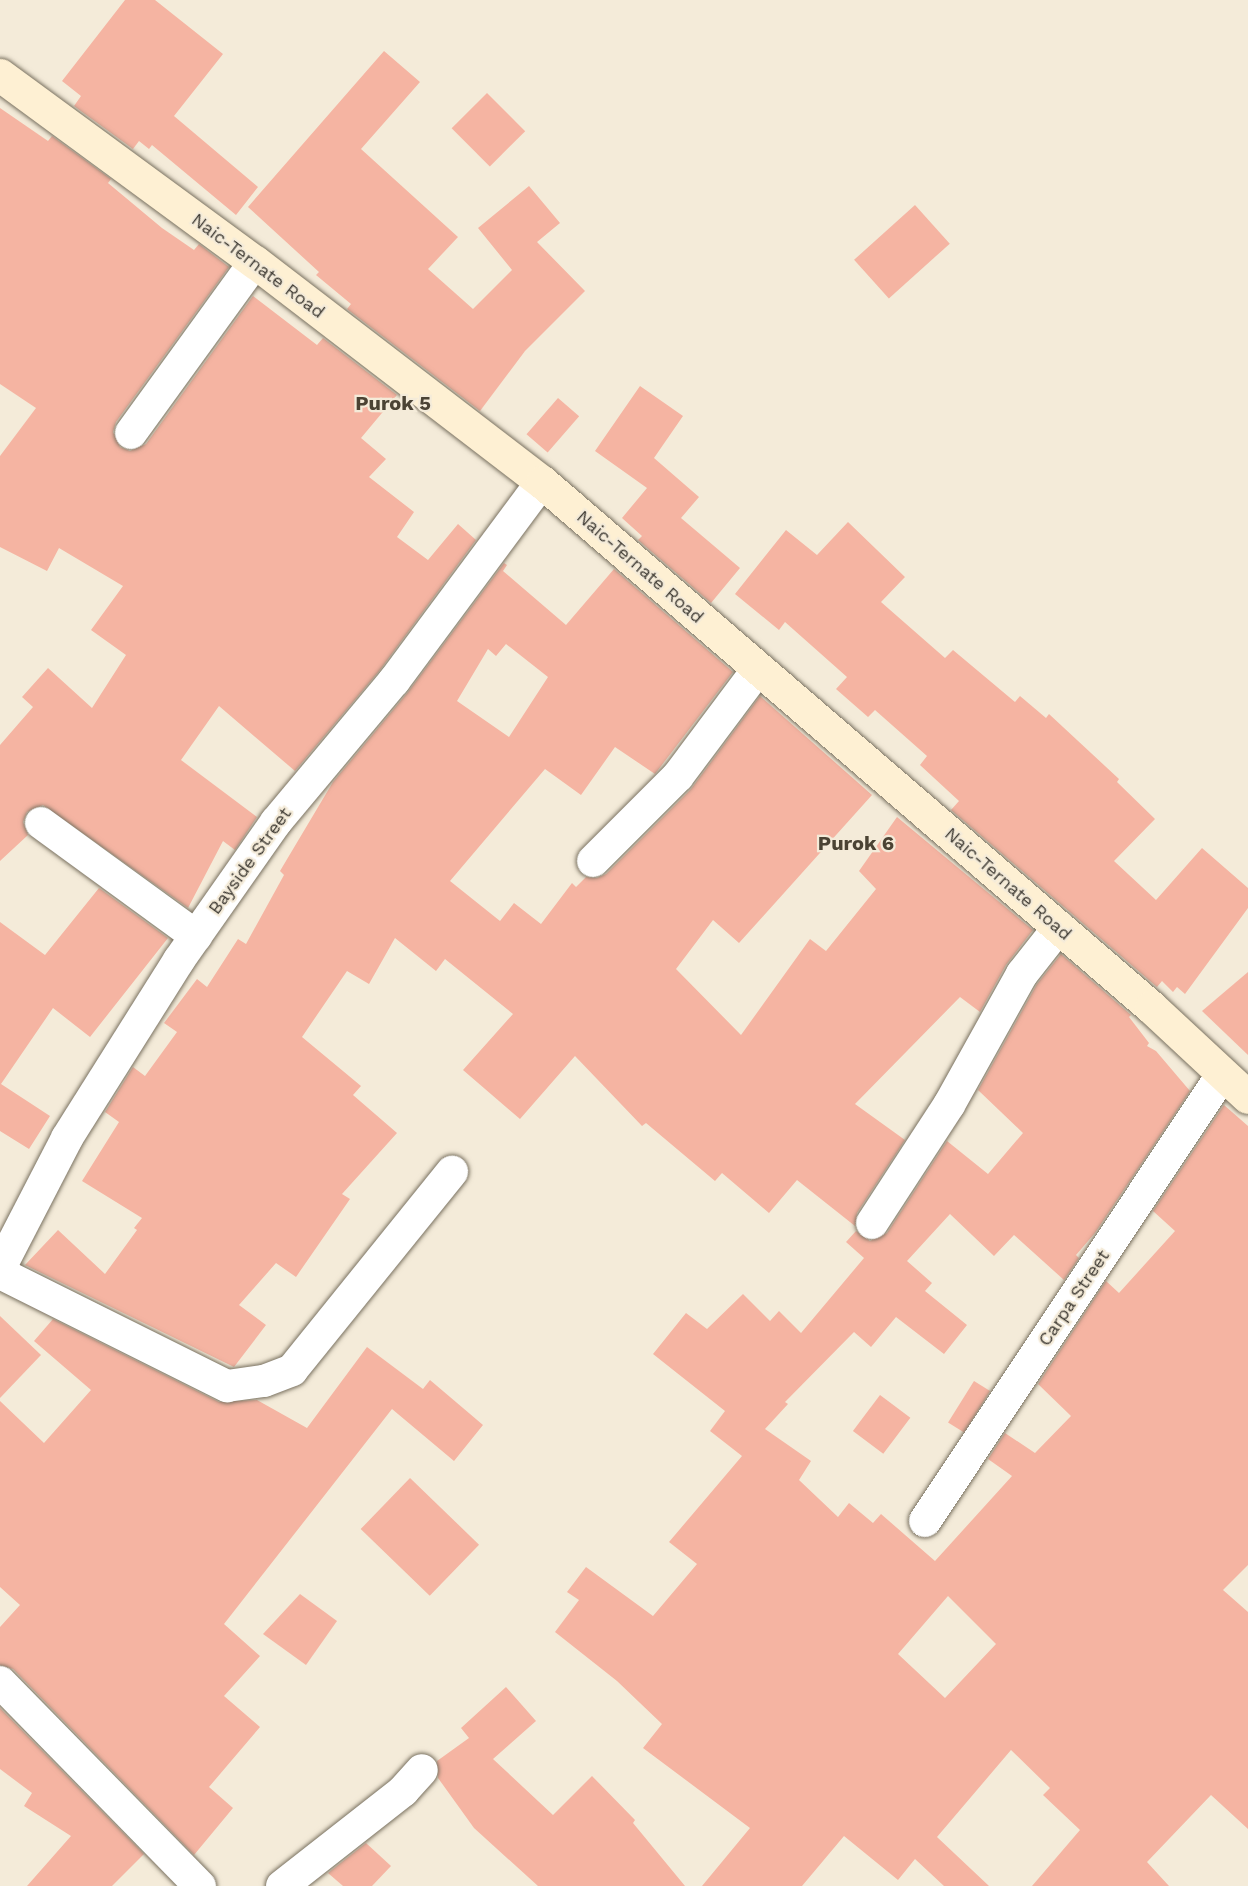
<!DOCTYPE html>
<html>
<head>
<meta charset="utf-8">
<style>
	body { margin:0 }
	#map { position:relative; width:1248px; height:1886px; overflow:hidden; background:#f4ebd9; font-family:"Work Sans",sans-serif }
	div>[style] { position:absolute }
	.building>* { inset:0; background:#f5b4a2; transform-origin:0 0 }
	.roads { filter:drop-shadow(0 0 2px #797160) drop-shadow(0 0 2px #797160) }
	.minor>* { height:32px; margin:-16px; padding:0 16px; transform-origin:16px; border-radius:16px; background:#fff }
	.secondary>* { height:33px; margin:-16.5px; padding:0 16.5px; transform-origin:16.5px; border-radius:16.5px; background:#fef0d3 }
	span { translate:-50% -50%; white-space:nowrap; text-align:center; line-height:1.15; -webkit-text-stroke:4.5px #f4ebd9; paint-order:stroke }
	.street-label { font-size:18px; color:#3d3932 }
	.neighbourhood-label { font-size:20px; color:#4b4334; font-weight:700 }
</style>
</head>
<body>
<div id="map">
	<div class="building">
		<i style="clip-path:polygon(125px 0,155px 0,223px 54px,174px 116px,258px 187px,236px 215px,152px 145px,149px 149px,139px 141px,133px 149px,74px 106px,81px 96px,62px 81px)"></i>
		<i style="clip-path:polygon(384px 51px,420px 82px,361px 149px,458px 237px,428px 269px,473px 309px,512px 270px,478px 228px,529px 186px,560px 223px,537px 242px,585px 291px,525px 351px,480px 411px,347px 309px,351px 304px,316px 275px,319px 272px,248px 207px)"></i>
		<i style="left:487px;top:93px;width:54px;height:50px;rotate:45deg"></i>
		<i style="clip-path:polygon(0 108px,48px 141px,52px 136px,111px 179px,108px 183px,162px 228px,194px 250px,199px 244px,229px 267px,116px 422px,113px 432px,120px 447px,130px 451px,146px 444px,253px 296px,317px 345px,323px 338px,397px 395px,361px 438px,386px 459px,369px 477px,414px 512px,397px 537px,428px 560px,458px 524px,476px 540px,380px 670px,295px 771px,219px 706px,181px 760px,257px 817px,235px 850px,223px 841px,188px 908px,191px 910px,43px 805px,27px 812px,23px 822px,28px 835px,0 861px,0 745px,33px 707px,22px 697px,48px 668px,92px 708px,126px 655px,91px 630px,123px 586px,59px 548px,47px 571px,0 547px,0 456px,36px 408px,0 384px)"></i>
		<i style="left:915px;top:205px;width:52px;height:82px;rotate:48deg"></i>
		<i style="clip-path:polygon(640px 386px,683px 416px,654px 458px,699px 497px,681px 518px,740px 568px,711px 603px,638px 540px,642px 536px,622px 518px,647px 488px,595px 451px)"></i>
		<i style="left:558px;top:398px;width:28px;height:48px;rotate:41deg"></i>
		<i style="clip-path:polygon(848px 522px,905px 577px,881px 602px,945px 658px,953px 650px,1015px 702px,1020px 696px,1046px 718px,1049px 714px,1119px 779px,1117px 782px,1155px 819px,1114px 861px,1156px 900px,1202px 848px,1248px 888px,1248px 908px,1185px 994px,1177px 987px,1173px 992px,1162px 981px,1157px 987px,951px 810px,959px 801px,920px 765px,927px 756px,875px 710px,868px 717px,836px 689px,847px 677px,785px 622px,779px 630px,735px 594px,786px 530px,817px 555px)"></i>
		<i style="clip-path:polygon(evenodd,504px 563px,507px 565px,503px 571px,566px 625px,614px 569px,733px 672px,655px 774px,615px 747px,581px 795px,545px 769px,450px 881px,500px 921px,514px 903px,541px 924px,572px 883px,576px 887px,586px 877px,597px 878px,606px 874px,691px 789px,760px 696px,872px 795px,739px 943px,713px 920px,676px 969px,741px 1035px,810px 939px,826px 951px,876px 889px,859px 871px,897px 817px,1033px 930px,1006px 965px,980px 1012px,960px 997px,855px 1104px,905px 1140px,857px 1213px,855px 1226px,797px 1180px,769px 1213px,722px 1173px,715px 1181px,646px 1123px,642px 1126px,575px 1056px,520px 1119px,463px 1070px,513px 1014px,445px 959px,436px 971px,395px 938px,369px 984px,347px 971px,302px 1037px,361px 1086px,353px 1095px,397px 1133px,342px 1194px,350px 1199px,296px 1277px,276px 1263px,239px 1305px,266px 1325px,234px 1367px,25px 1265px,58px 1230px,105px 1274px,137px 1230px,134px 1228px,142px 1218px,82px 1181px,119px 1122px,105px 1112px,133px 1067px,145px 1076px,177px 1032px,164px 1023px,197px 979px,207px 987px,238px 939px,246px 944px,284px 875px,280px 871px,333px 782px,408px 692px,504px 563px,506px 644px,548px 677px,509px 737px,457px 701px,488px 649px,496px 656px,506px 644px)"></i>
		<i style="clip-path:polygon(99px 888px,168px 938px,90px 1037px,53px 1008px,1px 1084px,50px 1116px,29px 1149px,0 1131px,0 922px,45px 955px)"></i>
		<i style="clip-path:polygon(evenodd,1061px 954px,1131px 1015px,1129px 1017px,1149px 1043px,1147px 1046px,1156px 1051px,1190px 1091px,1095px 1233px,1076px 1255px,1079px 1258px,1064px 1280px,1014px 1235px,994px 1256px,950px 1214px,907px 1261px,932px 1283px,925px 1291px,967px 1325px,944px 1354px,896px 1317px,871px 1347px,854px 1332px,785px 1402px,788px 1404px,765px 1429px,811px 1461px,799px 1480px,838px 1517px,849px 1503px,873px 1523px,881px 1514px,935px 1561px,1012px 1476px,988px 1459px,1005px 1433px,1035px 1453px,1071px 1416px,1038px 1384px,1106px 1281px,1119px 1293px,1175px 1231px,1153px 1211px,1224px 1105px,1248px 1126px,1248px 1565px,1223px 1590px,1248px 1612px,1248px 1829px,1211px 1795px,1147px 1862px,1169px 1886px,1032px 1886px,1080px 1830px,1043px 1795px,1050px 1788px,1011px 1750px,937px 1837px,989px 1886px,944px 1886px,915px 1859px,898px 1880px,844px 1836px,802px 1886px,702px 1886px,750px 1828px,643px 1748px,662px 1724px,617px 1681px,555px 1632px,579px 1600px,567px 1592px,586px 1567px,653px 1616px,697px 1564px,669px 1542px,742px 1456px,710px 1431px,725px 1411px,653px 1354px,686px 1313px,707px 1329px,743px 1294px,770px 1321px,779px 1311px,801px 1333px,864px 1258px,846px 1242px,856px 1231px,870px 1241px,887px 1233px,947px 1141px,988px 1174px,1023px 1133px,978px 1090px,1037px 984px,1061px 954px,948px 1596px,996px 1644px,945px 1698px,898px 1654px,948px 1596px)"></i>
		<i style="clip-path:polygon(1248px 972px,1248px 1055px,1202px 1011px)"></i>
		<i style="clip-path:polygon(0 1316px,41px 1355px,0 1398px)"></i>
		<i style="clip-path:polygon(53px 1319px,219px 1402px,257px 1400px,307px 1428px,367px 1347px,423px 1389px,430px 1380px,483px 1425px,454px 1461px,392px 1409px,224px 1624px,260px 1656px,224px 1696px,260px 1727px,209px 1787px,233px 1808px,194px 1855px,13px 1669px,0 1665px,0 1627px,20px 1605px,0 1587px,0 1401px,44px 1443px,91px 1390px,34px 1341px)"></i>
		<i style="left:974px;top:1381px;width:19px;height:49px;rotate:32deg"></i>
		<i style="left:880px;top:1395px;width:38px;height:45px;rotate:37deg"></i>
		<i style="left:410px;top:1478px;width:96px;height:71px;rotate:44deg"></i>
		<i style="clip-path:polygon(300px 1594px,337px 1621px,306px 1665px,263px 1634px)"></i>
		<i style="clip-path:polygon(506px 1687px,536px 1721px,493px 1759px,553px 1815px,592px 1776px,635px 1820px,633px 1823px,685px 1886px,538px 1886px,474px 1828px,438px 1778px,437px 1761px,469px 1738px,461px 1728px)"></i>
		<i style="clip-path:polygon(0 1708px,144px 1854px,112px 1886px,27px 1886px,71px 1836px,24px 1806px,32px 1793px,0 1769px)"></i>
		<i style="clip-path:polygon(366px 1843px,391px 1866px,372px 1886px,343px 1886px,328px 1873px)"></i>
	</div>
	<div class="roads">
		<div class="minor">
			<i style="left:131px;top:433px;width:211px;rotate:-54.1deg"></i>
			<i style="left:41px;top:823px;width:192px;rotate:36.1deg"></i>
			<i style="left:593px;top:861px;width:120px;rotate:-45deg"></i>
			<i style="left:678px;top:776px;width:134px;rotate:-53.2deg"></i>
			<i style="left:872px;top:1223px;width:141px;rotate:-56.9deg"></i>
			<i style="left:949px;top:1105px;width:150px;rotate:-60.9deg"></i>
			<i style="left:1022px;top:974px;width:60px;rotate:-51.8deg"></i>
			<i style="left:0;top:1268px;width:146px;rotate:-62.7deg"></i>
			<i style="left:67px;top:1138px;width:210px;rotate:-57.8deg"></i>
			<i style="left:179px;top:960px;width:169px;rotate:-54.9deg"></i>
			<i style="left:276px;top:822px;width:184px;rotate:-50.1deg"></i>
			<i style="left:394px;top:681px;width:248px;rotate:-53.4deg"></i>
			<i style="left:0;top:1273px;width:254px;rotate:26.5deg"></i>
			<i style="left:227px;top:1386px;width:37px;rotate:-8deg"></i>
			<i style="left:264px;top:1381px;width:30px;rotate:-21deg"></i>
			<i style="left:292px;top:1370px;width:255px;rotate:-51.1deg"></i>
			<i style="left:925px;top:1521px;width:536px;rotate:-56.34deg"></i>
			<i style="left:0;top:1682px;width:286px;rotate:45.6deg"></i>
			<i style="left:282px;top:1886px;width:154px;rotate:-38.1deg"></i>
			<i style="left:403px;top:1791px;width:28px;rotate:-48deg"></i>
		</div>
		<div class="secondary">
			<i style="left:0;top:75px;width:316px;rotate:36.3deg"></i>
			<i style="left:255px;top:262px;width:362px;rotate:37.5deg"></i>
			<i style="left:542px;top:482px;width:804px;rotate:40.76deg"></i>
			<i style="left:1151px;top:1007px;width:132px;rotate:42.9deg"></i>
		</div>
	</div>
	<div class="street-label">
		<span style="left:258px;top:266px;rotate:37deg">Naic-Ternate Road</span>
		<span style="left:640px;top:567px;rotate:41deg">Naic-Ternate Road</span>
		<span style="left:250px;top:861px;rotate:-54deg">Bayside Street</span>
		<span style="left:1008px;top:884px;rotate:41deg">Naic-Ternate Road</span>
		<span style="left:1074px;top:1298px;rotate:-56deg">Carpa Street</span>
	</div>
	<div class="neighbourhood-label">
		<span style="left:393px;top:403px">Purok 5</span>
		<span style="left:856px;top:843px">Purok 6</span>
	</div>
</div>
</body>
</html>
